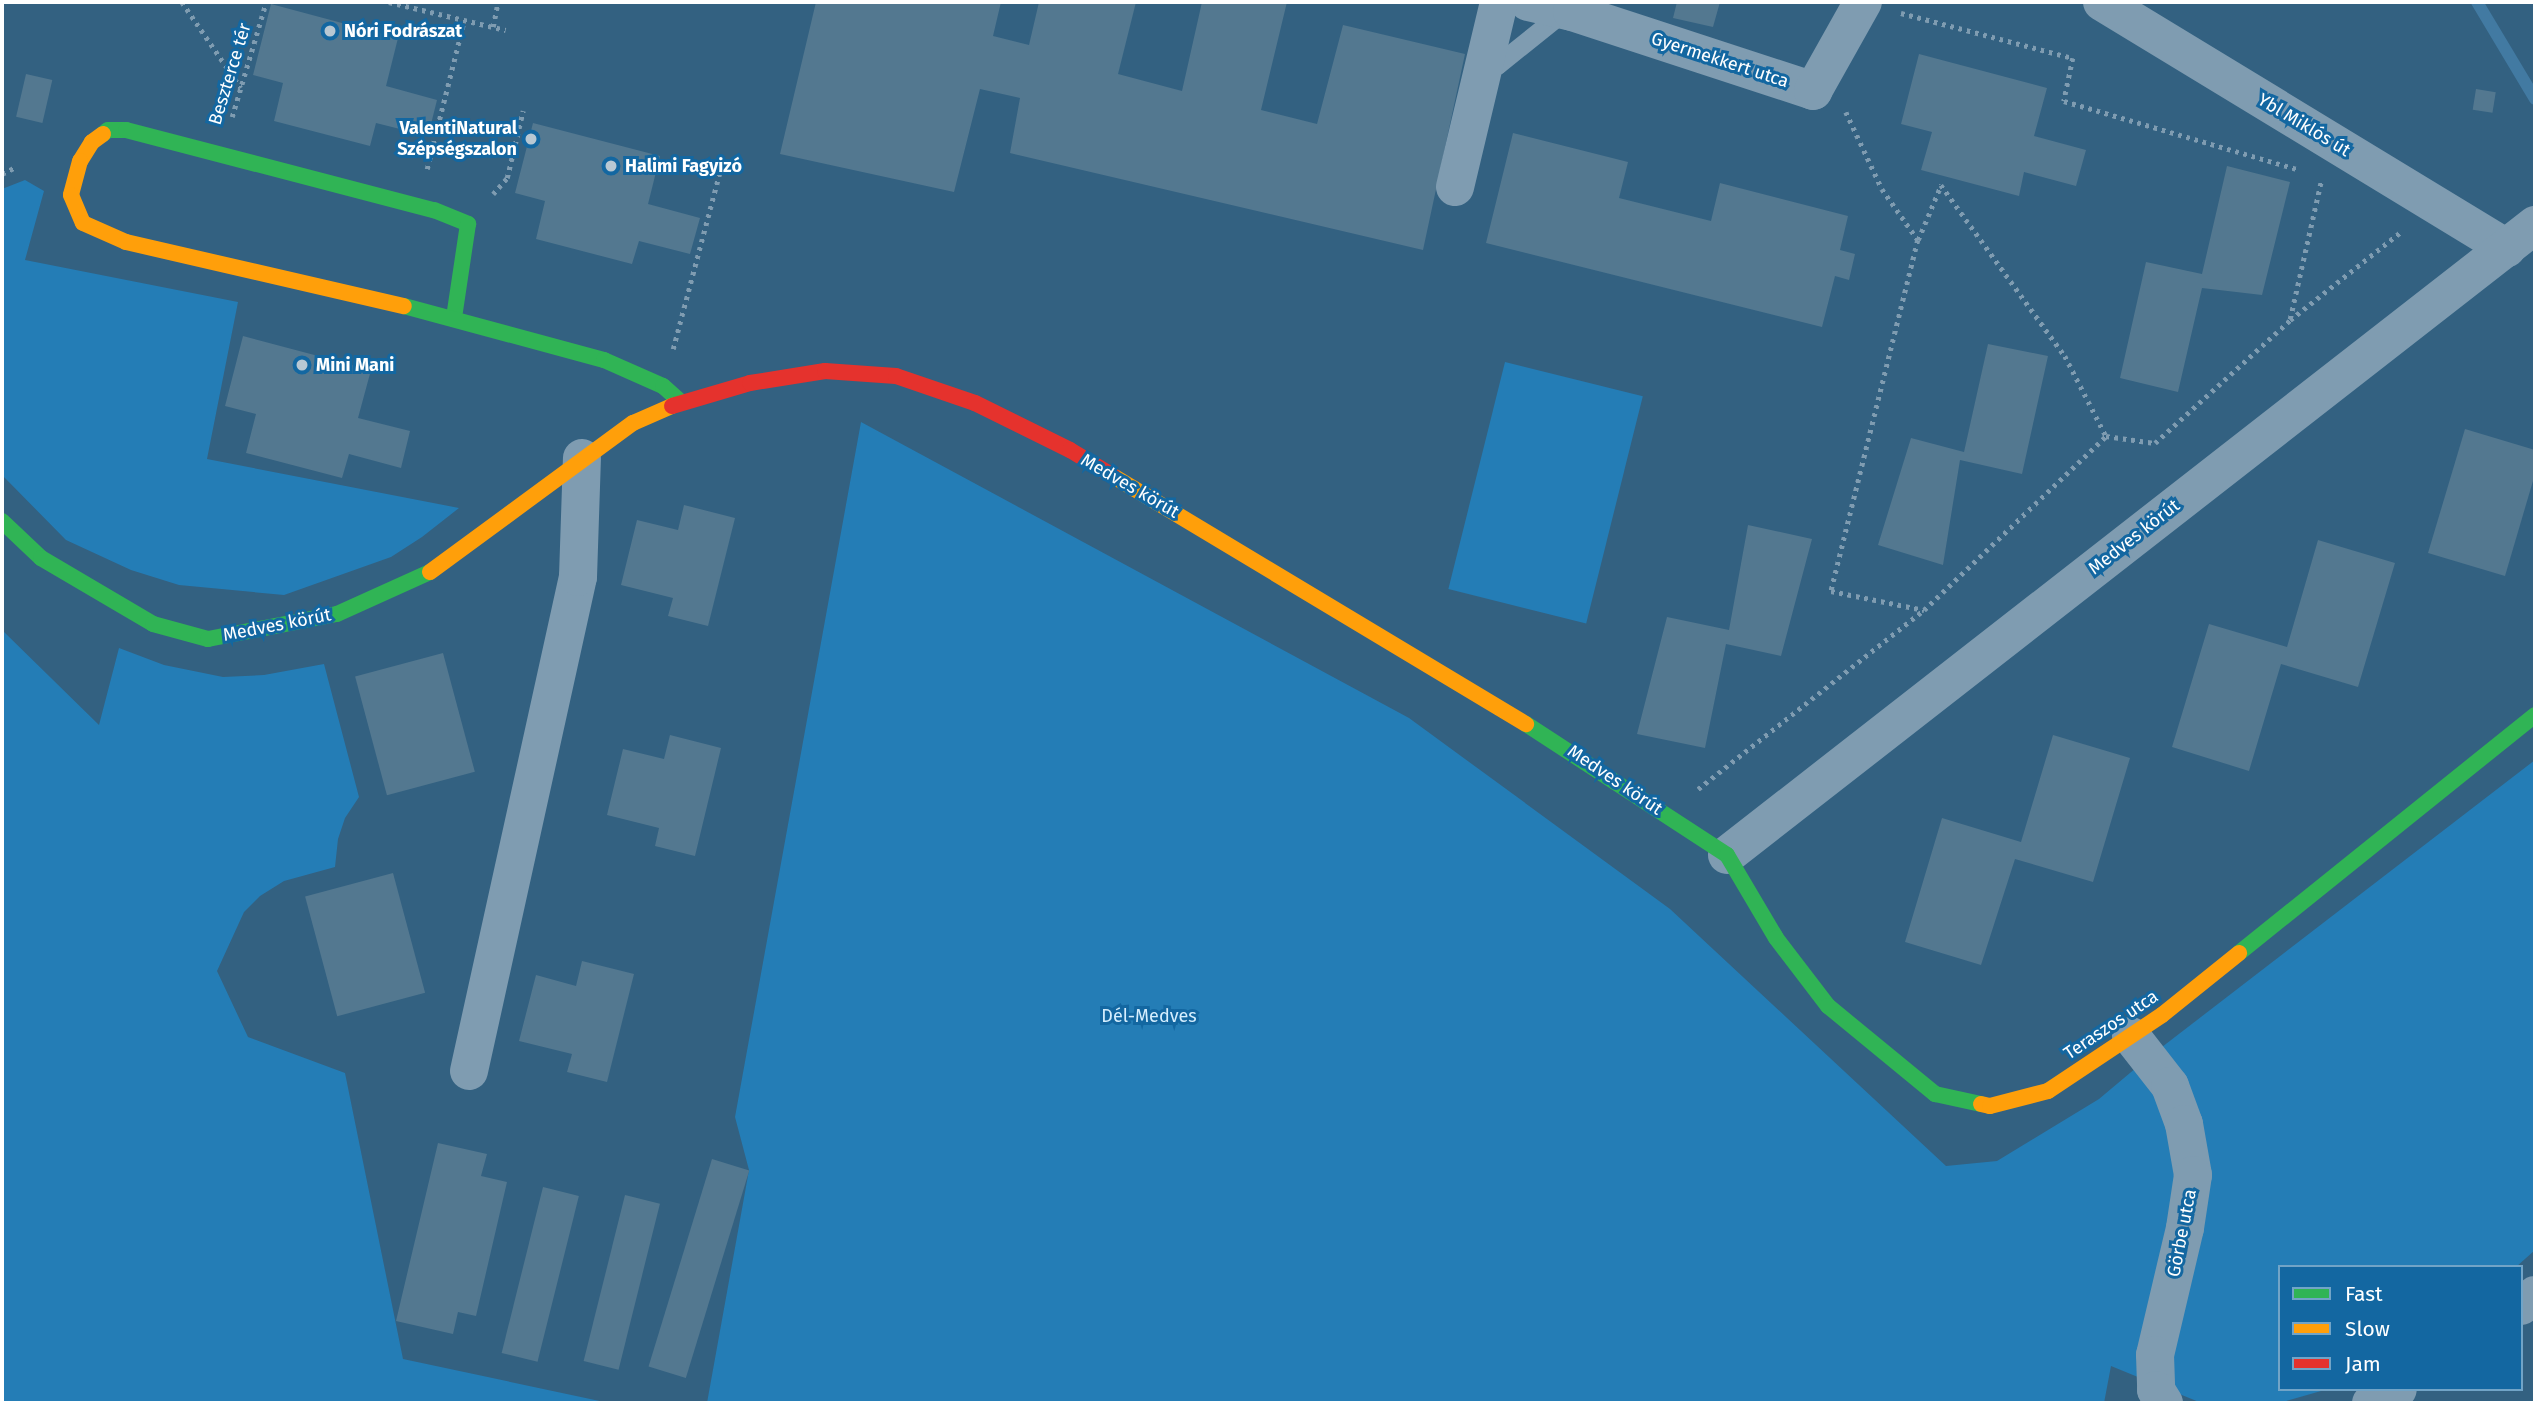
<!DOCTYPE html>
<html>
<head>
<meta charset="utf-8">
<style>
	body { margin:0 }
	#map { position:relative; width:2537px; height:1405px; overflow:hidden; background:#336181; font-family:"Fira Sans",sans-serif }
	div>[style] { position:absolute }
	.green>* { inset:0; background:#247db6; transform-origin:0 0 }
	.stream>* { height:12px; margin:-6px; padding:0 6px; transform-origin:6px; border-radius:6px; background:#427aa2 }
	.building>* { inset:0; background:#537890; transform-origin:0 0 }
	.path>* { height:4.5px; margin-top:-2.25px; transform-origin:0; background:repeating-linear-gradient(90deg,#7f9cb1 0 3.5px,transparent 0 8.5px) }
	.lane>* { height:19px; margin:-9.5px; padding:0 9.5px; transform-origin:9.5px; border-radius:9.5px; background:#7f9cb1 }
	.street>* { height:38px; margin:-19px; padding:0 19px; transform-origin:19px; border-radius:19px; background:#7f9cb1 }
	.fast>* { height:16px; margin:-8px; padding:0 8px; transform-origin:8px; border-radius:8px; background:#30b455 }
	.slow>* { height:16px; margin:-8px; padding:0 8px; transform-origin:8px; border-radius:8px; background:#ff9f0a }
	.jam>* { height:16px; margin:-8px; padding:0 8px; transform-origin:8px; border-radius:8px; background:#e5322d }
	.dots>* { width:19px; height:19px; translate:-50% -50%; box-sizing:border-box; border:4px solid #1367a1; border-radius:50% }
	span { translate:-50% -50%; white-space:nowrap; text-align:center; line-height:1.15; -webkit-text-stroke:6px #1367a1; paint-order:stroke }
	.poi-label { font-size:18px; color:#fff; font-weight:700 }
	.left { translate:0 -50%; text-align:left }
	.right { translate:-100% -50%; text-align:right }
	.street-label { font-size:18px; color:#fff }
	.park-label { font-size:18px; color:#d5eefe }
	.frame { position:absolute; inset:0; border:4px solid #fff; pointer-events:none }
	.legend { position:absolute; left:2278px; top:1265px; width:245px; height:126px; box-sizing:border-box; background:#1367a1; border:2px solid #71a4c7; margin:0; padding:9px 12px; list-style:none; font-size:21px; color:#fff }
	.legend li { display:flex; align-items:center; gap:14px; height:35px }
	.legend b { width:35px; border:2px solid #71a4c7 }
</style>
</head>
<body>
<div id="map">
	<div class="green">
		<i style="clip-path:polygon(25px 180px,44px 191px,25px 260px,238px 302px,207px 459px,459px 508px,422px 537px,391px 557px,284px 595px,179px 585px,131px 570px,66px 540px,2px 475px,2px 189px)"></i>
		<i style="left:1505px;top:362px;width:142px;height:234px;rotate:14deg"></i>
		<i style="clip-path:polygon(861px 422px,1409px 718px,1670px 909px,1946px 1166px,1997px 1161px,2099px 1099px,2149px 1057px,2535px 760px,2535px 1250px,2516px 1267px,2280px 1267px,2280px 1389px,2328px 1389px,2279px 1403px,2199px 1402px,2111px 1366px,2104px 1403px,707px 1403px,749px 1170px,735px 1117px)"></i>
		<i style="clip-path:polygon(2px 630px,99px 725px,119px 648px,164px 665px,223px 677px,264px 675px,324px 664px,359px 797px,345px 818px,338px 839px,335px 867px,284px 881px,260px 896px,244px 912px,217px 971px,248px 1037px,345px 1073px,403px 1359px,609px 1403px,2px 1403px)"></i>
	</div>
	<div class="stream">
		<i style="left:2477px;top:2px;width:113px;rotate:59.1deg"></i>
	</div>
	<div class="building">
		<i style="clip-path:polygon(816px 2px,1001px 2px,993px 36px,1029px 45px,1039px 2px,1136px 2px,1118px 74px,1182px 91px,1202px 2px,1287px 2px,1261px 110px,1317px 124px,1343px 25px,1465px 54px,1423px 250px,1010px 153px,1020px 98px,980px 89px,954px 192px,780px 154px)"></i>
		<i style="clip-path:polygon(1677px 2px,1720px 2px,1713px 27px,1673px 18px)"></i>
		<i style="clip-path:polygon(271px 4px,398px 38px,386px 86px,437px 100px,428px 136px,376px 123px,370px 146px,274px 121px,283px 83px,253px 75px)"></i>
		<i style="clip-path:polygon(1919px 54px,2047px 88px,2034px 136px,2086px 150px,2076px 186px,2024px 172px,2019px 196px,1921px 170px,1932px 132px,1901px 124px)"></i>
		<i style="left:26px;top:74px;width:27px;height:44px;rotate:13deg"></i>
		<i style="left:2476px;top:89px;width:20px;height:21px;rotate:9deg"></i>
		<i style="clip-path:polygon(533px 123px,660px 156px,648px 204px,700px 218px,690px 254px,639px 241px,632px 264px,536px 239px,545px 201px,515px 193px)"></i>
		<i style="clip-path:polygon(1513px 133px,1628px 162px,1619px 198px,1711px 221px,1720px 183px,1848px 216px,1840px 250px,1855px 254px,1849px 280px,1835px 276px,1822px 327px,1486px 243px)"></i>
		<i style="clip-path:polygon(2227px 166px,2290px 182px,2262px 295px,2202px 288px,2178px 392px,2120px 378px,2146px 262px,2202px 274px)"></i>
		<i style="clip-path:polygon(243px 336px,371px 370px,358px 418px,410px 431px,401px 468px,349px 454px,342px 478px,246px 453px,256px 414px,225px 406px)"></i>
		<i style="clip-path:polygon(1988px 344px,2048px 356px,2022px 474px,1960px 460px,1943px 565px,1878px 545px,1911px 438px,1964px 452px)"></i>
		<i style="clip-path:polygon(2465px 429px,2535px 450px,2535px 474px,2505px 576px,2428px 553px)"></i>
		<i style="clip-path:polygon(684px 505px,735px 518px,708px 626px,668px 616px,673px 598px,621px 585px,637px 520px,678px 530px)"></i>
		<i style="clip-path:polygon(1748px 525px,1812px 539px,1781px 656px,1726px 644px,1705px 748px,1637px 734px,1667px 617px,1729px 630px)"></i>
		<i style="clip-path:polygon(2318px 540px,2395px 563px,2358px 687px,2281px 664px,2249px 771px,2172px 747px,2209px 624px,2287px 647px)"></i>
		<i style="left:443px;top:653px;width:123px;height:91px;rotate:75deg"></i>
		<i style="clip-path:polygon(670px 735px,721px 748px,695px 856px,655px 846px,659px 828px,607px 815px,623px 749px,664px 759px)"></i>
		<i style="clip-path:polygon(2053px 735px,2130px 758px,2093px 882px,2015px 859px,1981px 965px,1905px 942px,1942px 818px,2021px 842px)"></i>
		<i style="left:393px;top:873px;width:124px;height:91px;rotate:75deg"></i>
		<i style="clip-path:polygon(582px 961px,634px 974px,607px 1082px,567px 1072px,572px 1054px,519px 1041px,536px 975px,576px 986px)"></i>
		<i style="clip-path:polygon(438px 1143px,487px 1154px,481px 1176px,507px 1182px,476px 1316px,458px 1312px,453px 1334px,396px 1321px)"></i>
		<i style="left:712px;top:1159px;width:39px;height:217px;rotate:17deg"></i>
		<i style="left:543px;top:1187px;width:37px;height:171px;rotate:14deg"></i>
		<i style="left:625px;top:1195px;width:36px;height:171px;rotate:14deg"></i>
	</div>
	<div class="path">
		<i style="left:182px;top:2px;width:104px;rotate:55.5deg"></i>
		<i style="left:389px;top:2px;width:120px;rotate:13.5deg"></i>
		<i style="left:1901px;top:13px;width:178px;rotate:14.7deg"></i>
		<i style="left:2073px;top:58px;width:44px;rotate:101.8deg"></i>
		<i style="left:2064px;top:101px;width:243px;rotate:16.3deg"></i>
		<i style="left:493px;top:27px;width:25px;rotate:-79deg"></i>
		<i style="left:1846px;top:112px;width:85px;rotate:64.9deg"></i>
		<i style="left:1882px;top:189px;width:62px;rotate:54.8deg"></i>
		<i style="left:1918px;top:240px;width:60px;rotate:-67.3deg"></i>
		<i style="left:1941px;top:185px;width:211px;rotate:54.1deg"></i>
		<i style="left:2065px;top:356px;width:90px;rotate:62.9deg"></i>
		<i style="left:232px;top:117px;width:120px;rotate:-73.5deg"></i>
		<i style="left:427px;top:169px;width:153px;rotate:-76deg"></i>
		<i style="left:2px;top:174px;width:13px;rotate:-27deg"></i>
		<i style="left:493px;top:194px;width:21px;rotate:-49deg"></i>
		<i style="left:507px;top:178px;width:69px;rotate:-76.6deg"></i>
		<i style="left:1918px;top:240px;width:362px;rotate:103.9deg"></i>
		<i style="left:1831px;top:591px;width:95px;rotate:11.5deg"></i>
		<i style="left:2290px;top:319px;width:141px;rotate:-77.3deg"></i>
		<i style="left:673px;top:349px;width:196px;rotate:-75.2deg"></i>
		<i style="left:1698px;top:789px;width:288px;rotate:-38.4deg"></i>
		<i style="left:1924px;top:610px;width:252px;rotate:-43.7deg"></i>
		<i style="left:2106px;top:436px;width:49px;rotate:8.1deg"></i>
		<i style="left:2155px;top:443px;width:183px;rotate:-42.3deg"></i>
		<i style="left:2290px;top:320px;width:143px;rotate:-38.5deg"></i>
	</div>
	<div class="lane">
		<i style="left:1483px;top:67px;width:14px;rotate:-8deg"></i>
		<i style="left:1497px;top:65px;width:77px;rotate:-38.7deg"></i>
		<i style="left:1557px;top:17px;width:13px;rotate:-18deg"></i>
	</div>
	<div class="street">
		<i style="left:1528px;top:2px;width:45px;rotate:12.8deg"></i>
		<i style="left:1572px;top:12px;width:254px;rotate:18.1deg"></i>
		<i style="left:1813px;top:91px;width:102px;rotate:-60.7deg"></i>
		<i style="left:2102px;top:2px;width:474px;rotate:31.3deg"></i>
		<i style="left:1455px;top:187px;width:190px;rotate:-76.6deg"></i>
		<i style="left:1727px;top:855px;width:1025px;rotate:-37.94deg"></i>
		<i style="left:2131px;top:1036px;width:63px;rotate:52deg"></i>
		<i style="left:2170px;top:1086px;width:40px;rotate:69.8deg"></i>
		<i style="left:2184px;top:1124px;width:52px;rotate:80deg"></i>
		<i style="left:2193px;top:1175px;width:54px;rotate:98.6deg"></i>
		<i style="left:2185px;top:1228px;width:130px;rotate:103.3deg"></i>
		<i style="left:2155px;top:1355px;width:35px;rotate:88deg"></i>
		<i style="left:2156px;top:1390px;width:15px;rotate:58deg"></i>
		<i style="left:469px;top:1071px;width:506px;rotate:-77.56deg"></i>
		<i style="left:578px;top:577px;width:119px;rotate:-88.1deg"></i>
		<i style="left:2521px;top:1306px;width:18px;rotate:-38deg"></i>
		<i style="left:2371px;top:1403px;width:30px;rotate:-27deg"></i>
	</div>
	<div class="fast">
		<i style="left:103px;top:134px;width:6px;rotate:-39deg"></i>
		<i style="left:108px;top:130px;width:18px"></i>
		<i style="left:126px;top:130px;width:318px;rotate:14.6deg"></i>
		<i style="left:434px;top:210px;width:37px;rotate:22deg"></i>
		<i style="left:468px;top:224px;width:95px;rotate:98.5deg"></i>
		<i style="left:404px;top:306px;width:207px;rotate:15.1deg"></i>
		<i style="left:604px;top:360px;width:64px;rotate:23.8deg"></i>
		<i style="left:663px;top:386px;width:24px;rotate:42deg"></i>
		<i style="left:2px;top:521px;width:54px;rotate:43.5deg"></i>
		<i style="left:41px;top:558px;width:130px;rotate:30.5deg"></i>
		<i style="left:153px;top:624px;width:57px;rotate:15.3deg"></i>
		<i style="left:208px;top:639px;width:131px;rotate:-11deg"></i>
		<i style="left:337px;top:614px;width:102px;rotate:-24.3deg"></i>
		<i style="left:1526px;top:724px;width:240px;rotate:33.1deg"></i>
		<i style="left:1727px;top:855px;width:96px;rotate:59.4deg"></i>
		<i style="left:1776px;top:938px;width:86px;rotate:52.6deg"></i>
		<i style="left:1828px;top:1006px;width:139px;rotate:39.4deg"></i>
		<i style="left:1935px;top:1094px;width:47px;rotate:12.3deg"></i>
		<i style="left:2239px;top:953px;width:380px;rotate:-38.8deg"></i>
	</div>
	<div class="slow">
		<i style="left:103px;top:134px;width:14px;rotate:144deg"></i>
		<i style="left:92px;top:142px;width:22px;rotate:122deg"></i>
		<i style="left:80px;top:161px;width:35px;rotate:105deg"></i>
		<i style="left:71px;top:195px;width:30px;rotate:67deg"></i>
		<i style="left:83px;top:223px;width:47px;rotate:23.8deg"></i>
		<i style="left:126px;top:242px;width:285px;rotate:13deg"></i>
		<i style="left:1113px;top:476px;width:482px;rotate:31deg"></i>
		<i style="left:430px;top:572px;width:252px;rotate:-36.3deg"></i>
		<i style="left:633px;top:423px;width:43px;rotate:-23.6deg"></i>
		<i style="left:1981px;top:1104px;width:9px;rotate:13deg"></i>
		<i style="left:1990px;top:1106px;width:60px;rotate:-14.5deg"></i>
		<i style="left:2048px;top:1091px;width:137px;rotate:-33.7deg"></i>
		<i style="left:2162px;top:1015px;width:99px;rotate:-38.8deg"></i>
	</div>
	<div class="jam">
		<i style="left:672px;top:406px;width:81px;rotate:-16.4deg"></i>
		<i style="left:750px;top:383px;width:76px;rotate:-9.1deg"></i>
		<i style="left:825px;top:371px;width:71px;rotate:4deg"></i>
		<i style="left:896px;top:376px;width:83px;rotate:18.9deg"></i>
		<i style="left:975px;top:403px;width:106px;rotate:26.3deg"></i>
		<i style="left:1070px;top:450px;width:50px;rotate:31.2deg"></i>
	</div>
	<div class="dots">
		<i style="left:330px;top:31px;background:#b8c8d3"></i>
		<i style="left:531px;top:139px;background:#b8c8d3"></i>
		<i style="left:611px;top:166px;background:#b8c8d3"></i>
		<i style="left:302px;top:365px;background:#b8c8d3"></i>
	</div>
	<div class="poi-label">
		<span class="left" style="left:344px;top:31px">Nóri Fodrászat</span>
		<span class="right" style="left:517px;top:139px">ValentiNatural<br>Szépségszalon</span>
		<span class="left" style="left:625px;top:166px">Halimi Fagyizó</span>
		<span class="left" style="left:316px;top:365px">Mini Mani</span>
	</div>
	<div class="street-label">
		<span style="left:1720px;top:60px;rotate:18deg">Gyermekkert utca</span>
		<span style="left:230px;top:74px;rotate:-73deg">Beszterce tér</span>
		<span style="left:2304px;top:125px;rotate:31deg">Ybl Miklós út</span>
		<span style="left:1130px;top:486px;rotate:30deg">Medves körút</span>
		<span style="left:2134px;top:537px;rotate:-38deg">Medves körút</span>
		<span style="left:277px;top:625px;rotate:-11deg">Medves körút</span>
		<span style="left:1615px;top:780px;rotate:34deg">Medves körút</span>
		<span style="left:2111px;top:1025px;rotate:-34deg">Teraszos utca</span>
		<span style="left:2182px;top:1233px;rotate:-79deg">Görbe utca</span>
	</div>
	<div class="park-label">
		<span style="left:1149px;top:1016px">Dél-Medves</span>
	</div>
	<div class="frame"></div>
	<ul class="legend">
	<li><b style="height:9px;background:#30b455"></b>Fast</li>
	<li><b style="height:9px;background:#ff9f0a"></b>Slow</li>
	<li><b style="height:9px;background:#e5322d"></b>Jam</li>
	</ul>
</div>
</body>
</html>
